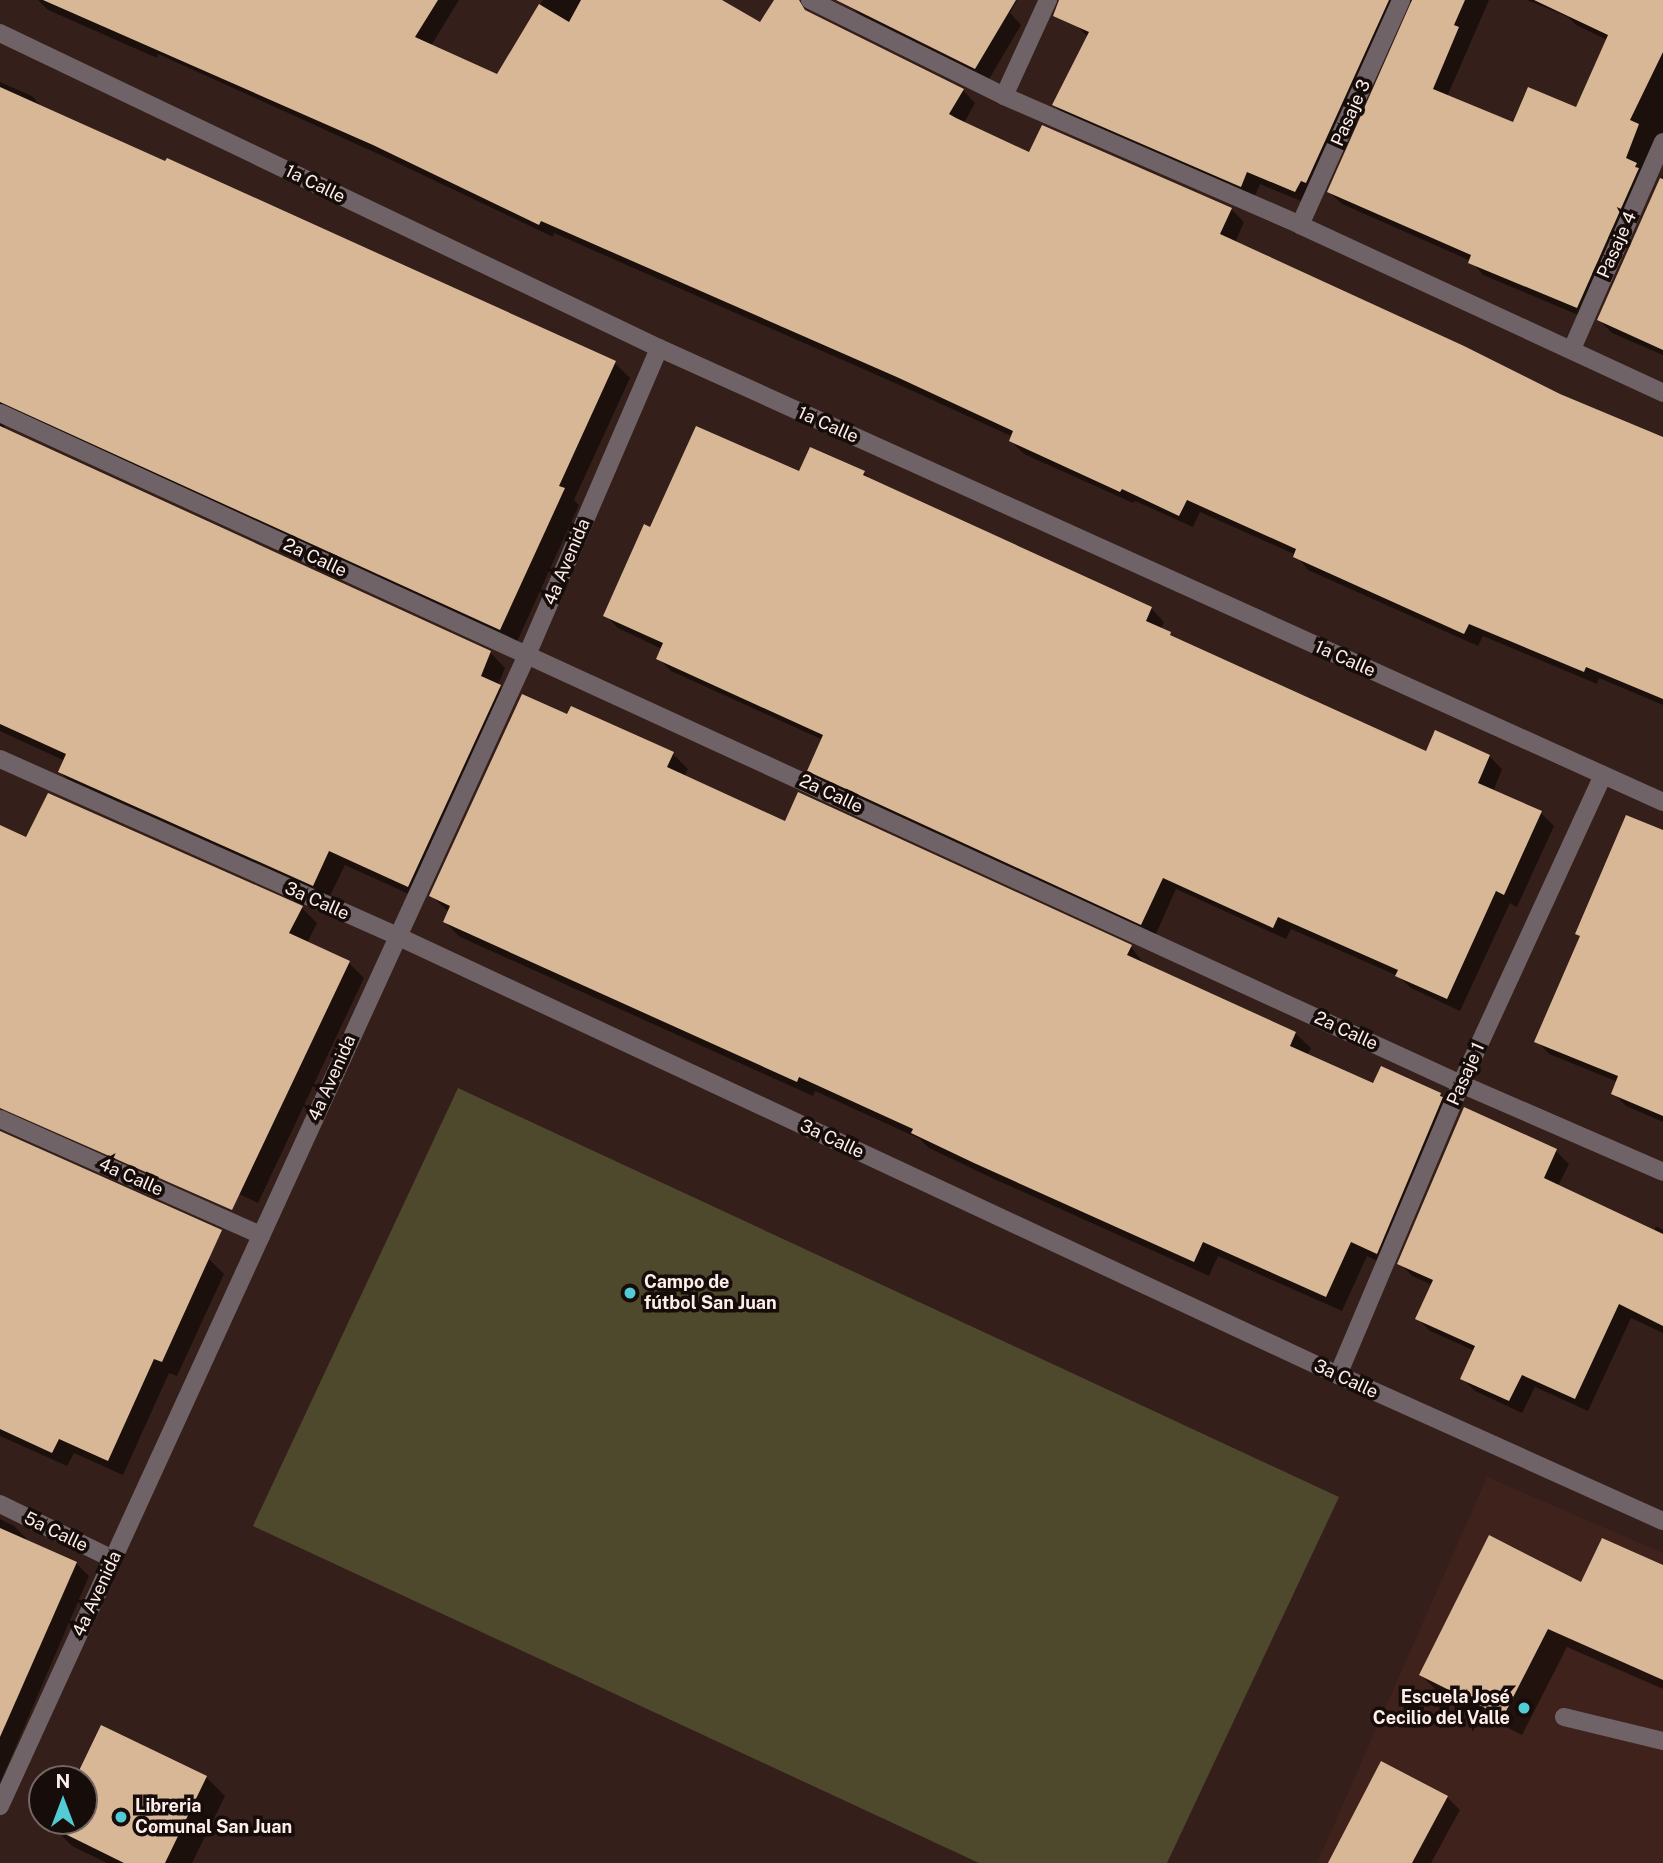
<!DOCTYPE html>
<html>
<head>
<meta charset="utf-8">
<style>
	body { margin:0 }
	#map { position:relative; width:1663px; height:1863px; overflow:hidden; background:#351f1a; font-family:"Public Sans",sans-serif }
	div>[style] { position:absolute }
	.built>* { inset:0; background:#40221c }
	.green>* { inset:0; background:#4e492d }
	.shadow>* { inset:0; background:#0007 }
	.building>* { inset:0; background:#d8b797 }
	.service>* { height:18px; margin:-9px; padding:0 9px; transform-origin:9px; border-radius:9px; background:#706367 }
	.minor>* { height:18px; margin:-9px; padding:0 9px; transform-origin:9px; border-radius:9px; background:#706367 }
	.dots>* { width:19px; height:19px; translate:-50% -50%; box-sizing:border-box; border:4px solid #160c09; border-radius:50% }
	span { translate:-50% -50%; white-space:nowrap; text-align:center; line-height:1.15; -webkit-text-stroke:7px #160c09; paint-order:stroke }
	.street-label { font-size:18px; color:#feeeea }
	.poi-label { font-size:18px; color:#feeeea; font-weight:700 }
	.left { translate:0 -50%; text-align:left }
	.right { translate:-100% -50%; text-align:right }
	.north { position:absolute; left:28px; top:1765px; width:70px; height:70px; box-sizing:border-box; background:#160c09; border:2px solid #736663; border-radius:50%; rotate:0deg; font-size:19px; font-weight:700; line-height:28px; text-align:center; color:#feeeea }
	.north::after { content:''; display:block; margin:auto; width:24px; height:32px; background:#51ccd5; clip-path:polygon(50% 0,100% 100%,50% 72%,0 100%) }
</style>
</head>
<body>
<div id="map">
	<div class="built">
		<i style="clip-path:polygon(1487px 1477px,1663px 1553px,1663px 1863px,1317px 1863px)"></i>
	</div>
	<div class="green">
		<i style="clip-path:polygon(458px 1088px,1339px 1497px,1167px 1863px,979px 1863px,253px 1526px)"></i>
	</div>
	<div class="shadow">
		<i style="clip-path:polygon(38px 0,459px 0,431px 46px,497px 76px,543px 0,718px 0,761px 24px,963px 90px,975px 103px,964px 123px,1030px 154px,1231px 209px,1244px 222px,1235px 243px,1560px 395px,1663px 439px,1663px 705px,1599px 678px,1597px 684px,1483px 636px,1478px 646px,1308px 570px,1296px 555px,1200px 512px,1193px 527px,1135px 501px,1133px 503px,1024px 454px,1011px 441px,1013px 437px,913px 391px,554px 233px,553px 237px,387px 158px,158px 54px,157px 58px,48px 10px)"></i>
		<i style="clip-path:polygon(854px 0,1017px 0,1010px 13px,1021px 25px,988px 81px,863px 19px,851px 6px)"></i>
		<i style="clip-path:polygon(1090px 0,1489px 0,1447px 97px,1514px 125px,1577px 109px,1607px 40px,1576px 25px,1568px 17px,1527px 0,1663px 0,1663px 154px,1590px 320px,1483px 275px,1471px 261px,1342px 204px,1329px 192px,1413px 2px,1408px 3px,1308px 204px,1260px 184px,1254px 198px,1067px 117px,1054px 104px,1088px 37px,1077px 26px)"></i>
		<i style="clip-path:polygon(0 82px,32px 96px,44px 109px,615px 363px,630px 378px,574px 500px,579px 505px,516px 644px,9px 418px,4px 424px,4px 429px,490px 652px,505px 668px,498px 685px,515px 701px,424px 901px,345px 865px,328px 900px,75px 787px,60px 772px,65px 761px,0 731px)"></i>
		<i style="clip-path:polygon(1663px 175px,1663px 355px,1612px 333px,1599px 320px)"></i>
		<i style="clip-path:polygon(811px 449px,864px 473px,873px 482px,1151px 608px,1164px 622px,1161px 629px,1177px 640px,1426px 753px,1489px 756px,1502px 769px,1493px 792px,1541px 813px,1554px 826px,1517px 907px,1510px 903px,1460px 1011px,1411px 988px,1398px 976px,1291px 929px,1286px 939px,1176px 889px,1155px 936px,822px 784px,809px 771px,823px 740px,671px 671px,658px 658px,662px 649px,618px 628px,605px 615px,651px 529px,799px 473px)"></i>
		<i style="clip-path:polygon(568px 717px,673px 754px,688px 769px,684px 777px,786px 823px,1131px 947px,1145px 965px,1295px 1033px,1311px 1048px,1307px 1056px,1374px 1085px,1440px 1094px,1456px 1109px,1392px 1268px,1367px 1256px,1342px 1311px,1218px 1256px,1209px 1276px,992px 1178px,929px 1148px,920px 1139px,815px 1091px,813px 1096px,460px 937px,445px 922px,449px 912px,431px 896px)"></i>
		<i style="clip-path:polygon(0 827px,27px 840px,302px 908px,317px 923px,307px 943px,349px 963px,364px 978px,258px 1203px,0 1085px)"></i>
		<i style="clip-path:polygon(1663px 832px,1663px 1122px,1626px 1106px,1613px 1093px,1618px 1082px,1549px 1054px,1537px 1041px)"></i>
		<i style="clip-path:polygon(1556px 1151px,1569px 1164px,1558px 1186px,1654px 1232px,1656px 1226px,1663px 1230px,1663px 1333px,1631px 1318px,1588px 1411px,1535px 1387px,1522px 1413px,1475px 1391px,1462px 1378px,1475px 1351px,1430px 1331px,1417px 1318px,1432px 1285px,1412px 1276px,1400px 1263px)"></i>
		<i style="clip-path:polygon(0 1165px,209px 1259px,224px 1274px,177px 1376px,169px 1373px,123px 1475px,74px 1453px,67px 1466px,0 1436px)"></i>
		<i style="clip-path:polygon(0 1519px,14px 1526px,27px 1539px,26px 1542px,76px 1563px,89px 1576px,0 1783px)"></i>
		<i style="clip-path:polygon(1663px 1567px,1663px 1689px,1567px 1647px,1522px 1735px,1440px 1694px,1421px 1675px,1582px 1584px)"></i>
		<i style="clip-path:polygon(102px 1727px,206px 1777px,225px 1796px,192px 1863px,107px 1863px,72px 1846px,53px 1827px,56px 1821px,84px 1821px,84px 1779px,77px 1779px)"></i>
		<i style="clip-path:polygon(1447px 1797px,1460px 1810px,1431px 1863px,1330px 1863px)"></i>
	</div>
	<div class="building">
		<i style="clip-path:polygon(43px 0,438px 0,415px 37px,497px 74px,539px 4px,569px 22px,581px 0,722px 0,760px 22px,774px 0,799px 0,805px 10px,964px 89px,949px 114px,956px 118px,1029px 152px,1042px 125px,1232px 208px,1220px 234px,1464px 346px,1560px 394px,1663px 437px,1663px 699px,1586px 667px,1584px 672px,1469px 624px,1464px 634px,1293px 557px,1296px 549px,1187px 500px,1179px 516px,1122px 489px,1120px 492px,1009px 441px,1013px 431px,899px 378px,541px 221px,539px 225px,373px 145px)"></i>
		<i style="clip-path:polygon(836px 0,1016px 0,975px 69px)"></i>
		<i style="clip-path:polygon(1059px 0,1389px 0,1306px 183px,1301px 181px,1295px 192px,1247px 172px,1241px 187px,1052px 105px,1089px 32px,1053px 16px)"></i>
		<i style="clip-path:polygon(1412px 0,1465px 0,1454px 25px,1459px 27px,1433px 89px,1513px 122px,1528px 87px,1576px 107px,1608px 35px,1534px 0,1663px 0,1663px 52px,1630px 120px,1639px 124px,1626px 158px,1637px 163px,1635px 167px,1639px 168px,1577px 308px,1468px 263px,1471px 255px,1327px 192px)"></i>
		<i style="clip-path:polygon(0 87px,165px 161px,167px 158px,616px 361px,559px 486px,565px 488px,500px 630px,0 402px)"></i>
		<i style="clip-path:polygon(1660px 178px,1663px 179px,1663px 350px,1597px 320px)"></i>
		<i style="clip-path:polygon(0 426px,491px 651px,481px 676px,501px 685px,408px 887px,329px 851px,313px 886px,58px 772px,66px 754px,0 724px)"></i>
		<i style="clip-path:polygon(696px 426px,799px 471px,810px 447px,865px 471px,863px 475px,1152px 607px,1146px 621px,1171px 632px,1170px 635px,1426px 751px,1435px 730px,1490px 755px,1478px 783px,1542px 811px,1504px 895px,1496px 891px,1447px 999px,1395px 976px,1398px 970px,1278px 917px,1273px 928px,1163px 878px,1141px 925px,807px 771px,823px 735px,656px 659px,663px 643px,603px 616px,644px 524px,650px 527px)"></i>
		<i style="clip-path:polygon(522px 694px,567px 714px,571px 706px,674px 752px,667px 767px,785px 821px,798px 792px,1132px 945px,1127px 955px,1296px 1032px,1290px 1046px,1373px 1083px,1381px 1066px,1441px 1093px,1440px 1096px,1443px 1097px,1377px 1254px,1351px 1242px,1326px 1297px,1203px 1242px,1194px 1262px,974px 1163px,911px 1133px,913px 1129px,799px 1077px,797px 1082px,443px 922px,450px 906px,429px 896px)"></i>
		<i style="clip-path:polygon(48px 793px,303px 906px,289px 933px,350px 961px,232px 1210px,0 1108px,0 825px,26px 837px)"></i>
		<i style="clip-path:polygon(1626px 815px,1663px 830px,1663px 1116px,1611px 1094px,1618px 1076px,1534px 1042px,1580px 936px,1575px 934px)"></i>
		<i style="clip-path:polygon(1464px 1107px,1557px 1149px,1544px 1178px,1663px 1234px,1663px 1326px,1619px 1304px,1575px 1399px,1522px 1375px,1509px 1401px,1460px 1379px,1475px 1346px,1415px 1319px,1433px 1280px,1397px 1264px)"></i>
		<i style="clip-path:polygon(0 1131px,222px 1230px,162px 1362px,154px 1359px,108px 1461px,59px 1439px,52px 1453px,0 1429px)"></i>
		<i style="clip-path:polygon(0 1528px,77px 1562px,0 1737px)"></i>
		<i style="clip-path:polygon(1489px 1535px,1581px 1582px,1602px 1538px,1663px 1565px,1663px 1680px,1548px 1629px,1503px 1717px,1419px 1675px)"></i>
		<i style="clip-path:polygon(101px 1725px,207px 1776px,165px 1863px,124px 1863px,51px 1827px,54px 1821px,84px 1821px,84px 1779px,75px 1779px)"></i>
		<i style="clip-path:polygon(1381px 1761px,1448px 1796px,1412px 1863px,1328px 1863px)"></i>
	</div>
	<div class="service">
		<i style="left:1300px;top:225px;width:247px;rotate:-65.8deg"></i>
		<i style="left:1572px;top:349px;width:226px;rotate:-66.3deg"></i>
		<i style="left:1338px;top:1375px;width:316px;rotate:-67.1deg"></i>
		<i style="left:1461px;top:1084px;width:340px;rotate:-65.3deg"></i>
		<i style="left:1564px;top:1717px;width:102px;rotate:13.6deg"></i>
	</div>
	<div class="minor">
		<i style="left:810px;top:0;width:216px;rotate:26.3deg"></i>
		<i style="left:1004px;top:96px;width:323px;rotate:23.5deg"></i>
		<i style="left:1300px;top:225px;width:400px;rotate:24.8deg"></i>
		<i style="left:0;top:33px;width:730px;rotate:25.55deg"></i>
		<i style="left:659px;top:348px;width:1102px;rotate:24.33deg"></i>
		<i style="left:1004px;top:96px;width:106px;rotate:-65.4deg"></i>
		<i style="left:0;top:413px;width:1608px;rotate:24.67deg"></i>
		<i style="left:1461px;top:1084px;width:220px;rotate:23.5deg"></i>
		<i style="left:0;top:759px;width:435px;rotate:24deg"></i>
		<i style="left:397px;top:936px;width:1038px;rotate:25.01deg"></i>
		<i style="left:1338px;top:1375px;width:356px;rotate:24.2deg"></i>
		<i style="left:0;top:1119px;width:286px;rotate:24deg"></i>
		<i style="left:0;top:1504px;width:126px;rotate:26deg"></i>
		<i style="left:0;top:1806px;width:1266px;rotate:-65.4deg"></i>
		<i style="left:527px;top:655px;width:334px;rotate:-66.7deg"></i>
	</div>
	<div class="dots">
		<i style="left:630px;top:1293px;background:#51ccd5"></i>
		<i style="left:1524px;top:1708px;background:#51ccd5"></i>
		<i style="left:121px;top:1817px;background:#51ccd5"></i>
	</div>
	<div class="street-label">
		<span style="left:1351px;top:113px;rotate:-66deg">Pasaje 3</span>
		<span style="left:315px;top:184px;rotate:26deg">1a Calle</span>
		<span style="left:1617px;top:245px;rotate:-66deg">Pasaje 4</span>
		<span style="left:828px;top:425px;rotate:24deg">1a Calle</span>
		<span style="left:315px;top:558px;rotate:25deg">2a Calle</span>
		<span style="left:567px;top:562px;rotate:-67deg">4a Avenida</span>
		<span style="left:1345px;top:659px;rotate:24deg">1a Calle</span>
		<span style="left:831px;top:794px;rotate:25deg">2a Calle</span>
		<span style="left:317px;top:901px;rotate:24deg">3a Calle</span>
		<span style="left:1346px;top:1031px;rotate:25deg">2a Calle</span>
		<span style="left:1466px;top:1074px;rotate:-66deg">Pasaje 1</span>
		<span style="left:332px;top:1078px;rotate:-66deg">4a Avenida</span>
		<span style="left:832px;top:1139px;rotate:25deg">3a Calle</span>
		<span style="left:131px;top:1177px;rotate:24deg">4a Calle</span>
		<span style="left:1346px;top:1379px;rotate:25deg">3a Calle</span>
		<span style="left:56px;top:1532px;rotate:26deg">5a Calle</span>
		<span style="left:97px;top:1594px;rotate:-65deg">4a Avenida</span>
	</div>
	<div class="poi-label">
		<span class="left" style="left:644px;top:1293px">Campo de<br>fútbol San Juan</span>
		<span class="right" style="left:1510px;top:1708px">Escuela José<br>Cecilio del Valle</span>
		<span class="left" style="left:135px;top:1817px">Libreria<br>Comunal San Juan</span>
	</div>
	<div class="north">N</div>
</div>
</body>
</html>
